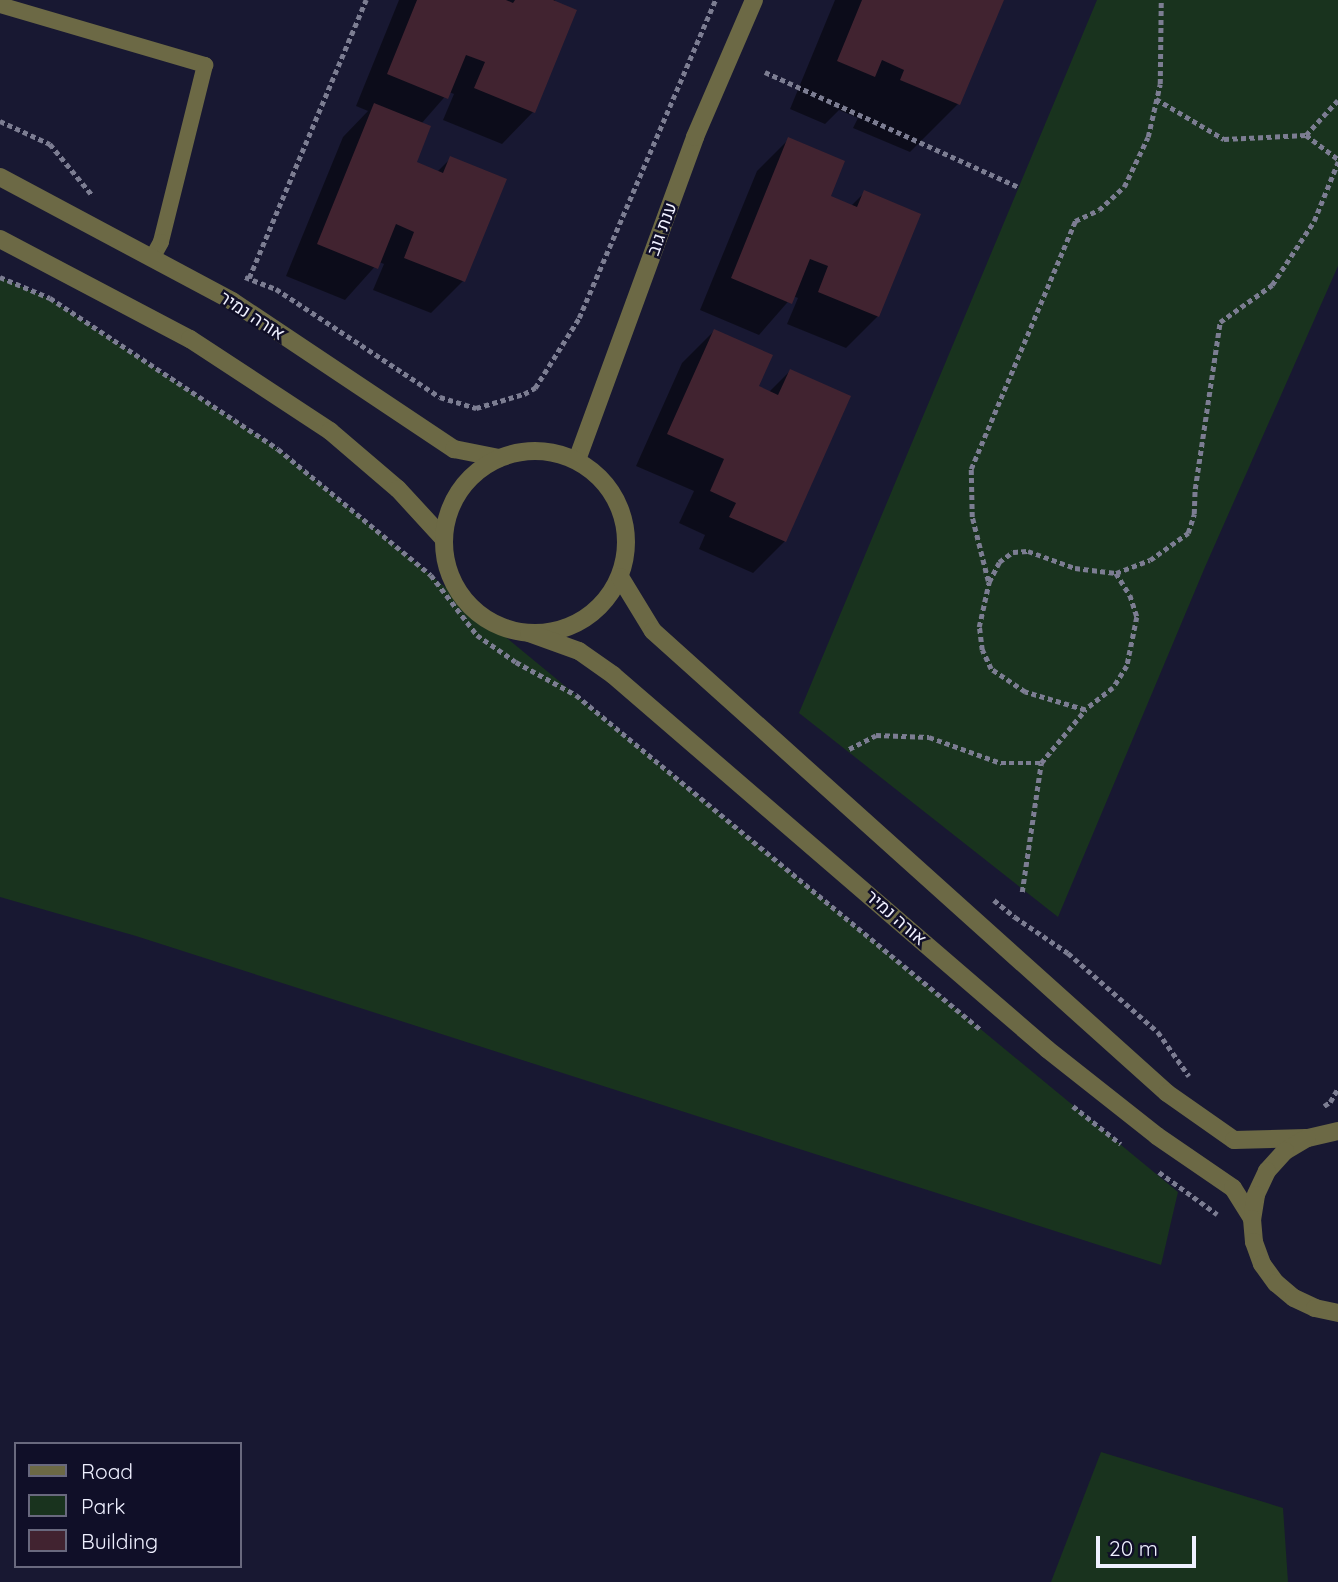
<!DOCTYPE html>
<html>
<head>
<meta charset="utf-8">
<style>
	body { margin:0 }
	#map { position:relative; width:1338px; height:1582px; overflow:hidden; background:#181832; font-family:Quicksand,Heebo,sans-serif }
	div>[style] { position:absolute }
	.green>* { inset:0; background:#19331e }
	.shadow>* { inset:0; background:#0007 }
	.building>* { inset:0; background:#412330 }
	.path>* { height:4.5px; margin-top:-2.25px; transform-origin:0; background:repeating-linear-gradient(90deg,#7c7d92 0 5px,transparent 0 8.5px) }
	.service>* { height:16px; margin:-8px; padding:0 8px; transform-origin:8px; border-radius:8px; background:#6c6945 }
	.minor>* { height:18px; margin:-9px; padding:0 9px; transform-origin:9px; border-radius:9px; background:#6c6945 }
	.tertiary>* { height:18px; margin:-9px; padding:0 9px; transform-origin:9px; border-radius:9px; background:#6c6945 }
	.tertiary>.ring { margin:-9px; padding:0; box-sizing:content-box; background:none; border:18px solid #6c6945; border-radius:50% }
	span { translate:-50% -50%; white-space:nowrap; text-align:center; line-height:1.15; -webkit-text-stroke:5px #100f28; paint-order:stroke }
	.street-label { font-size:18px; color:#eff0ff }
	.legend { position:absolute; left:14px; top:1442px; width:228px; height:126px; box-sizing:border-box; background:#100f28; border:2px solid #69697e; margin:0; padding:9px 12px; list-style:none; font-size:21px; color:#eff0ff }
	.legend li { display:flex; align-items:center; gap:14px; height:35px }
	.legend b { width:35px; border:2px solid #69697e }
	.scale { position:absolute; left:1096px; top:1536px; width:100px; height:32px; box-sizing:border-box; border:4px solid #eff0ff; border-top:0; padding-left:9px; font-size:21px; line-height:24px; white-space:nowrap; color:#eff0ff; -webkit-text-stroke:5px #100f28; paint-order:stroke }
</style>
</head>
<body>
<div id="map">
	<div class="green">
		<i style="clip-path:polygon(1097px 0,1338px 0,1338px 266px,1205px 567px,1058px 917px,799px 713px)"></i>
		<i style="clip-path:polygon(0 277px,50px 299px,278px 449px,1178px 1192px,1161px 1265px,136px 936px,0 897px)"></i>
		<i style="clip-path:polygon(1101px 1452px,1283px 1508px,1288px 1582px,1051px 1582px)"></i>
	</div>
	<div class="shadow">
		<i style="clip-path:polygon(399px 0,555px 0,533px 112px,502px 144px,443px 120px,454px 94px,449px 92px,421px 124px,414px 163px,437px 172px,451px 158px,463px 281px,431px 313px,373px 290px,384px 264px,379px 262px,345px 300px,286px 276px,343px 137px,368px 111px,356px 106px)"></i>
		<i style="clip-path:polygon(835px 0,1002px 0,958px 104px,910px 152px,853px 128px,858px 118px,839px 110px,825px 124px,790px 109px)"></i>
		<i style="clip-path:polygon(788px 140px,828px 197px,851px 206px,865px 192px,878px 316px,846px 348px,787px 324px,798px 298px,793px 296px,759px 335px,700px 310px,757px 171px)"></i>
		<i style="clip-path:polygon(714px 331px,757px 387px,769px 392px,790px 371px,785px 541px,753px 573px,699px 549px,705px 535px,679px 523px,694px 491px,636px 466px,682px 363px)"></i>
	</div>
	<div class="building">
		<i style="clip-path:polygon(417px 0,506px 0,513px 3px,515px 0,553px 0,577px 10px,535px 113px,474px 88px,485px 62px,466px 55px,448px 99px,387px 74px)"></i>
		<i style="clip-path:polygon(862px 0,1004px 0,960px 105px,900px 80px,904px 70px,882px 60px,875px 77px,837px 61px)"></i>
		<i style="clip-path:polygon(374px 103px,431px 126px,417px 162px,443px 173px,450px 156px,507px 179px,465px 282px,404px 258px,414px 232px,396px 224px,378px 269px,317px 244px)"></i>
		<i style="clip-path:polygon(788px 137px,845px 161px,831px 196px,857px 207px,864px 190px,921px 214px,879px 317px,818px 292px,828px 266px,810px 259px,792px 304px,731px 278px)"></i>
		<i style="clip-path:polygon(714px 329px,773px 355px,759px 386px,778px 395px,790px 369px,851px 396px,786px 542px,729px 517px,736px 503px,710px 491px,724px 459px,667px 434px)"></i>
	</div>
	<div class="path">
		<i style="left:765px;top:72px;width:279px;rotate:24.4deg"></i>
		<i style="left:1156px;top:99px;width:79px;rotate:30.5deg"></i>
		<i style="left:1224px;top:139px;width:82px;rotate:-2.8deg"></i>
		<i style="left:1306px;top:135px;width:40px;rotate:37deg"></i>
		<i style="left:0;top:121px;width:55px;rotate:24.7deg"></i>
		<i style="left:50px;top:144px;width:67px;rotate:50.4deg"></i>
		<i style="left:1306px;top:135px;width:47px;rotate:-47.6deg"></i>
		<i style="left:0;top:277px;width:54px;rotate:22.8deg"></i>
		<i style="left:50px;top:298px;width:273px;rotate:33.5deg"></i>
		<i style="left:278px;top:449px;width:198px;rotate:39.5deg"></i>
		<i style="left:431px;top:575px;width:76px;rotate:52.5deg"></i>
		<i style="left:477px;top:635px;width:47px;rotate:34.7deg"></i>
		<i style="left:516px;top:662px;width:68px;rotate:28.8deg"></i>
		<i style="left:576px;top:695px;width:524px;rotate:39.58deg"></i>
		<i style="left:245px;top:277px;width:33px;rotate:21deg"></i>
		<i style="left:276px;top:289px;width:196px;rotate:33.4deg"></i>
		<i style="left:440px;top:397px;width:38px;rotate:17deg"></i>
		<i style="left:476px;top:408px;width:50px;rotate:-16.3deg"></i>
		<i style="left:524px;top:394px;width:13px;rotate:-29deg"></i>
		<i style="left:535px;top:388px;width:83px;rotate:-57.8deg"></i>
		<i style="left:579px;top:318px;width:346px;rotate:-66.8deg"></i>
		<i style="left:249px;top:278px;width:302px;rotate:-67.2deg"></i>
		<i style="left:1116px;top:573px;width:36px;rotate:-21deg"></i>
		<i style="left:1150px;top:560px;width:47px;rotate:-35.4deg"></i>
		<i style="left:1188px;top:533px;width:20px;rotate:-72deg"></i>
		<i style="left:1194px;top:514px;width:25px;rotate:-88deg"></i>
		<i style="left:1195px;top:489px;width:169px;rotate:-81.5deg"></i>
		<i style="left:1220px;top:322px;width:64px;rotate:-35.4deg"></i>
		<i style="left:1272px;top:285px;width:77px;rotate:-56.7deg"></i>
		<i style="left:1314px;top:221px;width:64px;rotate:-67.9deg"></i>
		<i style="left:988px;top:581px;width:66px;rotate:-104deg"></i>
		<i style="left:972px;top:517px;width:48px;rotate:-91.2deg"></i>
		<i style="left:971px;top:469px;width:269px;rotate:-67.2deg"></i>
		<i style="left:1075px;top:221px;width:26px;rotate:-25deg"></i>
		<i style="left:1099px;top:210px;width:34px;rotate:-43deg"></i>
		<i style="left:1124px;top:187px;width:55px;rotate:-64.4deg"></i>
		<i style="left:1148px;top:137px;width:54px;rotate:-77.2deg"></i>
		<i style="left:1160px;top:84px;width:84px;rotate:-89.3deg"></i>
		<i style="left:849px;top:749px;width:30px;rotate:-27deg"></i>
		<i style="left:876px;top:735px;width:53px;rotate:2.2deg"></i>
		<i style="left:929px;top:737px;width:77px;rotate:19.9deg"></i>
		<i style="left:1001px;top:763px;width:40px"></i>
		<i style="left:1022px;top:892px;width:130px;rotate:-81.6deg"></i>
		<i style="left:1041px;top:763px;width:69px;rotate:-50.3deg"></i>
		<i style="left:1085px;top:710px;width:63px;rotate:-163.3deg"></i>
		<i style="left:1025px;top:692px;width:41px;rotate:-145.9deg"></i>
		<i style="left:991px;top:669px;width:21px;rotate:-115deg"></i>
		<i style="left:982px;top:650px;width:23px;rotate:-97deg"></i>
		<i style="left:979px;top:627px;width:46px;rotate:-77.5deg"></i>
		<i style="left:989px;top:582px;width:22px;rotate:-63deg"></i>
		<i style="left:999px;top:562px;width:17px;rotate:-36deg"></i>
		<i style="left:1013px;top:552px;width:15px;rotate:-4deg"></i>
		<i style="left:1028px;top:551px;width:50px;rotate:19.9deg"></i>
		<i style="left:1075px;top:568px;width:41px;rotate:7deg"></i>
		<i style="left:1116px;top:573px;width:26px;rotate:58deg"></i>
		<i style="left:1130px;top:595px;width:23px;rotate:72deg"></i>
		<i style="left:1137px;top:617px;width:50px;rotate:101.5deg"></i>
		<i style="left:1127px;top:666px;width:26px;rotate:122deg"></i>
		<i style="left:1113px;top:688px;width:36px;rotate:142deg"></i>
		<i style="left:994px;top:900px;width:27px;rotate:39deg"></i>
		<i style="left:1015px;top:917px;width:64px;rotate:34.2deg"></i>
		<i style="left:1068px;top:953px;width:120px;rotate:41.3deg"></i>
		<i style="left:1158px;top:1032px;width:54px;rotate:54.8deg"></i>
		<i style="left:1073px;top:1106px;width:61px;rotate:38.4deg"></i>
		<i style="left:1324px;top:1106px;width:7px;rotate:-34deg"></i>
		<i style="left:1330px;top:1102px;width:16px;rotate:-60deg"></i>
		<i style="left:1159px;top:1172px;width:72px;rotate:35.9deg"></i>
	</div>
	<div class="service">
		<i style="left:0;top:5px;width:214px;rotate:16.3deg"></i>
		<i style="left:205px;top:65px;width:182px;rotate:104deg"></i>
		<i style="left:161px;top:242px;width:18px;rotate:119deg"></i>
	</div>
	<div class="minor">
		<i style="left:577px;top:460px;width:344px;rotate:-69.9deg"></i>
		<i style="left:695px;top:137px;width:149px;rotate:-66.7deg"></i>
	</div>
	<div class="tertiary">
		<i style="left:0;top:177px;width:263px;rotate:28.1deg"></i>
		<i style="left:232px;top:301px;width:267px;rotate:33.7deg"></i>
		<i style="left:454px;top:449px;width:46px;rotate:11.3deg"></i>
		<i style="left:0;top:239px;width:215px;rotate:27.8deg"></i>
		<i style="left:190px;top:339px;width:168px;rotate:33.3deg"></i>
		<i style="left:330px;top:431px;width:89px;rotate:40.5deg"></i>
		<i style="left:398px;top:489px;width:67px;rotate:47.4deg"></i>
		<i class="ring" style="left:444px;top:451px;width:164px;height:164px"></i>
		<i style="left:620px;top:577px;width:63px;rotate:58.6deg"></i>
		<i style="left:653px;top:631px;width:691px;rotate:41.95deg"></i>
		<i style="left:1167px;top:1093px;width:82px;rotate:35deg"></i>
		<i style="left:1234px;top:1140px;width:73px;rotate:-1.6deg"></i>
		<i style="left:529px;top:633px;width:53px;rotate:19.8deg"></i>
		<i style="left:579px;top:651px;width:42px;rotate:35.2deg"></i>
		<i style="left:613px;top:675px;width:573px;rotate:40.75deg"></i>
		<i style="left:1047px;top:1049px;width:140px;rotate:38.3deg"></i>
		<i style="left:1157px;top:1136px;width:92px;rotate:34.4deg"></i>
		<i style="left:1233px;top:1188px;width:36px;rotate:58deg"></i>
		<i style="left:1338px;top:1131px;width:32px;rotate:167deg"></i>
		<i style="left:1307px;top:1138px;width:26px;rotate:149deg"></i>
		<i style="left:1285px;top:1151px;width:27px;rotate:132deg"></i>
		<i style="left:1267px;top:1171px;width:26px;rotate:115deg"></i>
		<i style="left:1256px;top:1195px;width:24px;rotate:99deg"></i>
		<i style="left:1252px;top:1219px;width:23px;rotate:85deg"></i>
		<i style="left:1254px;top:1242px;width:23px;rotate:70deg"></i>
		<i style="left:1262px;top:1264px;width:24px;rotate:54deg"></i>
		<i style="left:1276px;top:1283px;width:23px;rotate:40deg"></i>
		<i style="left:1294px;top:1298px;width:23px;rotate:25deg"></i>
		<i style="left:1315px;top:1308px;width:24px;rotate:12deg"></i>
	</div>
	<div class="street-label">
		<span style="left:662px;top:229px;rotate:-70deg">ענת גוב</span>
		<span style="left:252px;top:316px;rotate:33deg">אורה נמיר</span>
		<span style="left:896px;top:918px;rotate:41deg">אורה נמיר</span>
	</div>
	<ul class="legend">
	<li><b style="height:9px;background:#6c6945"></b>Road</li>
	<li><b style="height:19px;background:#19331e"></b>Park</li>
	<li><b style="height:19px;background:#412330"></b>Building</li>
	</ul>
	<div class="scale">20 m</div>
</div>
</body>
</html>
